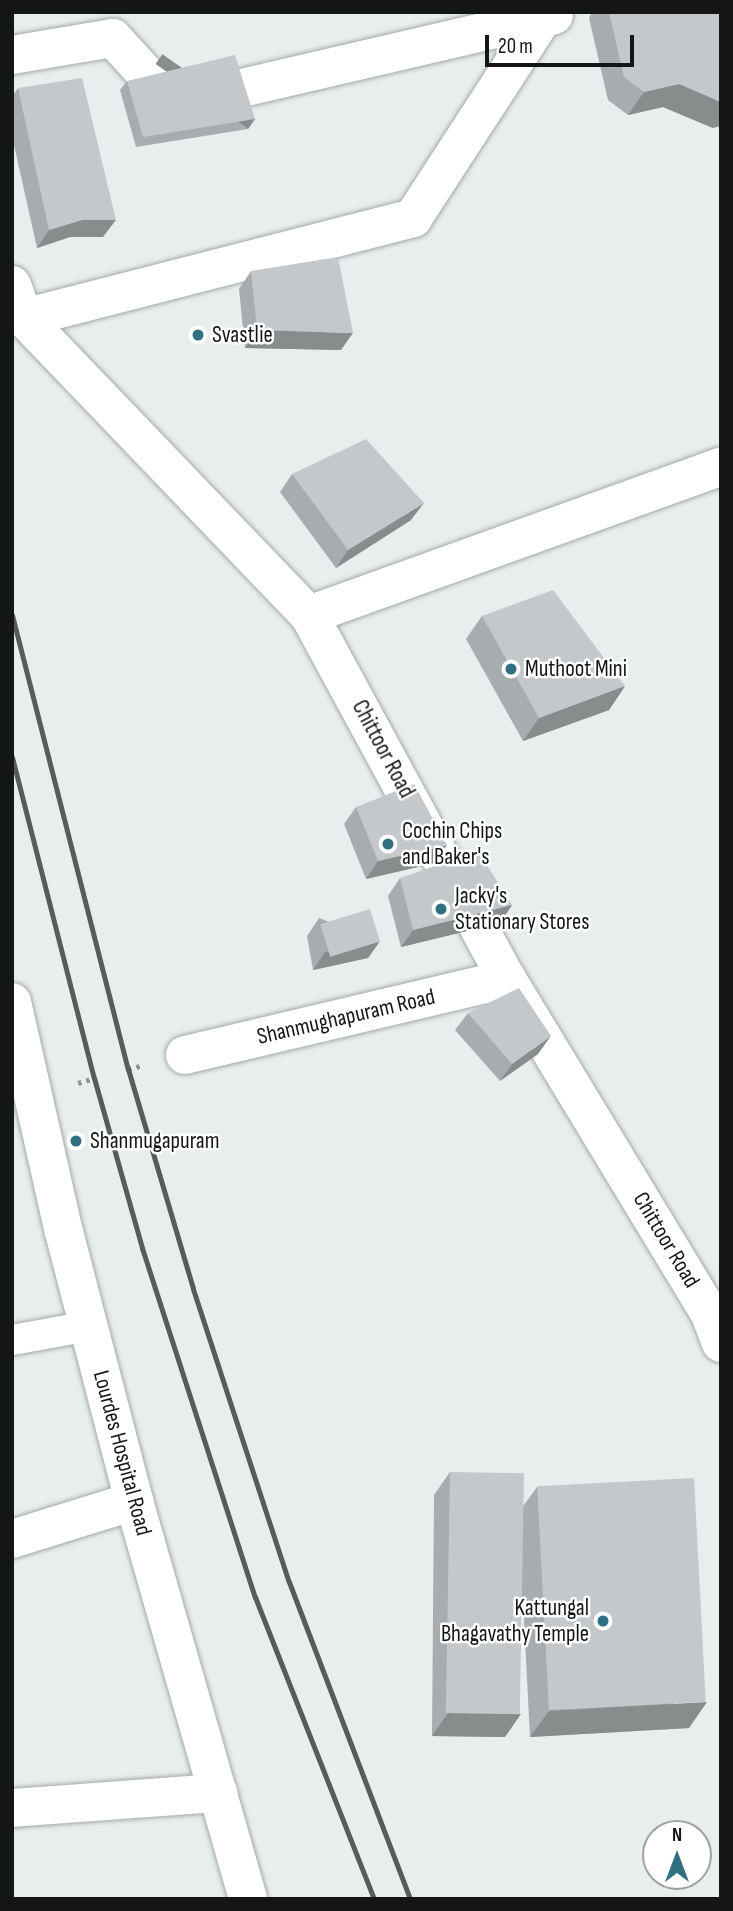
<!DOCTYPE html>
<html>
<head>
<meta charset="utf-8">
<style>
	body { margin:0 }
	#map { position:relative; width:733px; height:1911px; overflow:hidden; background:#e8edee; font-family:"Sofia Sans Condensed",sans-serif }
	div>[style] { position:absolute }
	.path>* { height:4.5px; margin-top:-2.25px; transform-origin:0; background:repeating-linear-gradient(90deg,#909495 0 3.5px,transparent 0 8.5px) }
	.roads { filter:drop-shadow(0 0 2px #a4a9aa) drop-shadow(0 0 2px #a4a9aa) }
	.lane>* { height:30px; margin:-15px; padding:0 15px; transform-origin:15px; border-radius:15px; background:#fff }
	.street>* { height:38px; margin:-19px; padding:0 19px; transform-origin:19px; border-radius:19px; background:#fff }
	.secondary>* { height:38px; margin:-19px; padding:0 19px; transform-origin:19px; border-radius:19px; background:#fff }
	.rail>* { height:5px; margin:-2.5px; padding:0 2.5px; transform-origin:2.5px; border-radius:2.5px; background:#585b5c }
	.wall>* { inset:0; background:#a9acae }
	.shaded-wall>* { inset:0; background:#898c8d; transform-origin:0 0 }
	.building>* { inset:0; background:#c4c8ca; transform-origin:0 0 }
	.dots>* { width:19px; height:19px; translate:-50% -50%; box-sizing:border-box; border:4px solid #fff; border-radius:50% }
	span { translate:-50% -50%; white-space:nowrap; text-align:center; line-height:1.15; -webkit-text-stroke:5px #fff; paint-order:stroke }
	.poi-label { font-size:23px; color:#131516 }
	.left { translate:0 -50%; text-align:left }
	.right { translate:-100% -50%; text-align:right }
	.street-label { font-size:23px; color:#131516 }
	.frame { position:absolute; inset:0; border:14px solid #131516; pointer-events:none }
	.north { position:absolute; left:642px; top:1820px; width:70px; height:70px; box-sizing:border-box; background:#fff; border:2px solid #a1a1a2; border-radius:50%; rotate:0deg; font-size:19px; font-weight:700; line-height:28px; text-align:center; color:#131516 }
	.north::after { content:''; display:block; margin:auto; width:24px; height:32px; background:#2f7183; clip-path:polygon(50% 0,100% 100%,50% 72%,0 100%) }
	.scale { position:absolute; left:485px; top:35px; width:149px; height:32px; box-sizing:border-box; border:4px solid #131516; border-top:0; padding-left:9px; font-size:21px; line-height:24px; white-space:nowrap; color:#131516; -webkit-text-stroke:5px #fff; paint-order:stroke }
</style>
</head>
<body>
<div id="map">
	<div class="path">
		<i style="left:128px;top:1069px;width:16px;rotate:-14deg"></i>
		<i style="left:78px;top:1083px;width:17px;rotate:-17deg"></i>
	</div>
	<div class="roads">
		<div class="lane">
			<i style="left:12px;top:1340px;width:78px;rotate:-10.3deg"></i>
		</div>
		<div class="street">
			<i style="left:12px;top:55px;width:102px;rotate:-9.6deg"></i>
			<i style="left:113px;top:38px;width:89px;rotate:47.7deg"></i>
			<i style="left:173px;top:104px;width:391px;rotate:-13.1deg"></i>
			<i style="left:24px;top:318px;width:402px;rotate:-14.4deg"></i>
			<i style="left:413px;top:218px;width:235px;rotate:-57deg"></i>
			<i style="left:309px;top:615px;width:438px;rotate:-19.8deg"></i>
			<i style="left:185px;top:1055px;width:331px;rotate:-13.3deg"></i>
			<i style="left:12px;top:1539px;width:128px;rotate:-17.3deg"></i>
			<i style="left:12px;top:1808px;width:207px;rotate:-4.2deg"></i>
		</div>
		<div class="secondary">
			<i style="left:12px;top:285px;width:35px;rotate:70deg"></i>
			<i style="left:24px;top:318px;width:412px;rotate:46.2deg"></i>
			<i style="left:309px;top:615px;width:414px;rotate:61.5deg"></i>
			<i style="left:507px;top:979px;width:389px;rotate:58.8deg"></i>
			<i style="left:709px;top:1312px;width:33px;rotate:69deg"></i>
			<i style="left:12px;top:1002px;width:236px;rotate:77.3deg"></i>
			<i style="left:64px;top:1232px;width:278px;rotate:75.4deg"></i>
			<i style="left:134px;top:1501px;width:414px;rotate:74deg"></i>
		</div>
	</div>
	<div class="rail">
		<i style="left:12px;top:615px;width:469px;rotate:75.7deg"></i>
		<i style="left:128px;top:1069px;width:229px;rotate:73.5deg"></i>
		<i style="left:193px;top:1289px;width:308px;rotate:71.9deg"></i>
		<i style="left:289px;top:1582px;width:339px;rotate:69.1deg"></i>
		<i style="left:12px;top:757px;width:331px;rotate:75.7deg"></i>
		<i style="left:94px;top:1078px;width:177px;rotate:74.2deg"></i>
		<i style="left:142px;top:1248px;width:367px;rotate:72.1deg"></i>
		<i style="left:255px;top:1597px;width:325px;rotate:68.5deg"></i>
	</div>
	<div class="wall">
		<i style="clip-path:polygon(592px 12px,721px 12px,713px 128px,663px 107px,628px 115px,608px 100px,589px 18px)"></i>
		<i style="clip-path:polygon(127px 81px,255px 119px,248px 129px,136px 147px,120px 90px)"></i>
		<i style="clip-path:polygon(18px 88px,103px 237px,70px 237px,37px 248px,12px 136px,12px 97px)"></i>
		<i style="clip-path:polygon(251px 271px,341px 350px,245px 348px,239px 289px)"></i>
		<i style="clip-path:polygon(292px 474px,411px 520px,336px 568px,280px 492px)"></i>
		<i style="clip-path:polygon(482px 616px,625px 686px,609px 710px,523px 741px,466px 639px)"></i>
		<i style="clip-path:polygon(356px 807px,435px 863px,366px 879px,344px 824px)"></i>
		<i style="clip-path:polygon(400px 878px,512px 905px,500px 923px,401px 947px,388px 896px)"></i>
		<i style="clip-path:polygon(319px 918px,380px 941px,368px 958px,313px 970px,307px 936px)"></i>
		<i style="clip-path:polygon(468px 1013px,538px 1054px,500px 1081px,455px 1030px)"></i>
		<i style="clip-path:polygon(450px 1472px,524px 1505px,537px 1487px,689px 1728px,530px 1737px,523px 1601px,505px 1737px,432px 1736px,434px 1495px)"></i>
	</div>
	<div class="shaded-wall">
		<i style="clip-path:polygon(679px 84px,721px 102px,721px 126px,713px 128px,663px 107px,628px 115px,644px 92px)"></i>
		<i style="left:255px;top:119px;width:12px;height:113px;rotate:125deg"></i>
		<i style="clip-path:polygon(82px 220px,116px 220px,103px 237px,70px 237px,37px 248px,49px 230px)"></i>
		<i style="clip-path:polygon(257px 330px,353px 333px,341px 350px,245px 348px)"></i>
		<i style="clip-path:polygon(424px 503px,411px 520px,336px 568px,348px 550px)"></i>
		<i style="clip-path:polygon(625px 686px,609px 710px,523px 741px,539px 718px)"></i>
		<i style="clip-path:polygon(447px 845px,435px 863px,366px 879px,378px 861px)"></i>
		<i style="clip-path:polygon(512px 905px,500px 923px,401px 947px,413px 930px)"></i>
		<i style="clip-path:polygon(380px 941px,368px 958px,313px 970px,325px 952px)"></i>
		<i style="clip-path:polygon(551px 1036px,538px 1054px,500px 1081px,512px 1064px)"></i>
		<i style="clip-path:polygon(707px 1702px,689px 1728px,530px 1737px,549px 1711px)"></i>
		<i style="clip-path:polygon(448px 1713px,521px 1714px,505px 1737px,432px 1736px)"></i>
	</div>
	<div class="building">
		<i style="clip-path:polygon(609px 12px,721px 12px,721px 102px,679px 84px,644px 92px,624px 77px)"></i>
		<i style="clip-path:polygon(235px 55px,255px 119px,143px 137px,127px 81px)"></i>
		<i style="clip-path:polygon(82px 78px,116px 220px,82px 220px,49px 230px,18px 88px)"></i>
		<i style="clip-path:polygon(338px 257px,353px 333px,257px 330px,251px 271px)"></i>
		<i style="clip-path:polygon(366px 439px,424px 503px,348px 550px,292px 474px)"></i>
		<i style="clip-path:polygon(553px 590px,625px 686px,539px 718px,482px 616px)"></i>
		<i style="clip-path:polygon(414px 784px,447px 845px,378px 861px,356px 807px)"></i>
		<i style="clip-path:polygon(478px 851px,512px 905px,413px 930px,400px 878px)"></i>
		<i style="left:370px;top:909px;width:34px;height:52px;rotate:73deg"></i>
		<i style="clip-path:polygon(519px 988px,551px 1036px,512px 1064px,468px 1013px)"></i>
		<i style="left:450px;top:1472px;width:74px;height:241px;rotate:1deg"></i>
		<i style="left:694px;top:1478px;width:224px;height:157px;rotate:87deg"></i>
	</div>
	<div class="dots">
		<i style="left:198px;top:335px;background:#2f7183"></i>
		<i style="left:511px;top:669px;background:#2f7183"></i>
		<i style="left:388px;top:844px;background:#2f7183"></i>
		<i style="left:441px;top:909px;background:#2f7183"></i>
		<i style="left:76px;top:1141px;background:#2f7183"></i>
		<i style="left:603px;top:1621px;background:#2f7183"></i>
	</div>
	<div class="poi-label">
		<span class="left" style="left:212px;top:335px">Svastlie</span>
		<span class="left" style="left:525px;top:669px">Muthoot Mini</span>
		<span class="left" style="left:402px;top:844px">Cochin Chips<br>and Baker's</span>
		<span class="left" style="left:455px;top:909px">Jacky's<br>Stationary Stores</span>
		<span class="left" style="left:90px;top:1141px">Shanmugapuram</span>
		<span class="right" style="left:589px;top:1621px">Kattungal<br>Bhagavathy Temple</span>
	</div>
	<div class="street-label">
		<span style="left:383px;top:749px;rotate:62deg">Chittoor Road</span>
		<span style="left:346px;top:1017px;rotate:-13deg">Shanmughapuram Road</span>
		<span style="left:666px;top:1240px;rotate:59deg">Chittoor Road</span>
		<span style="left:122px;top:1453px;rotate:75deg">Lourdes Hospital Road</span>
	</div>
	<div class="frame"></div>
	<div class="north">N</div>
	<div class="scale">20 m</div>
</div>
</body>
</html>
